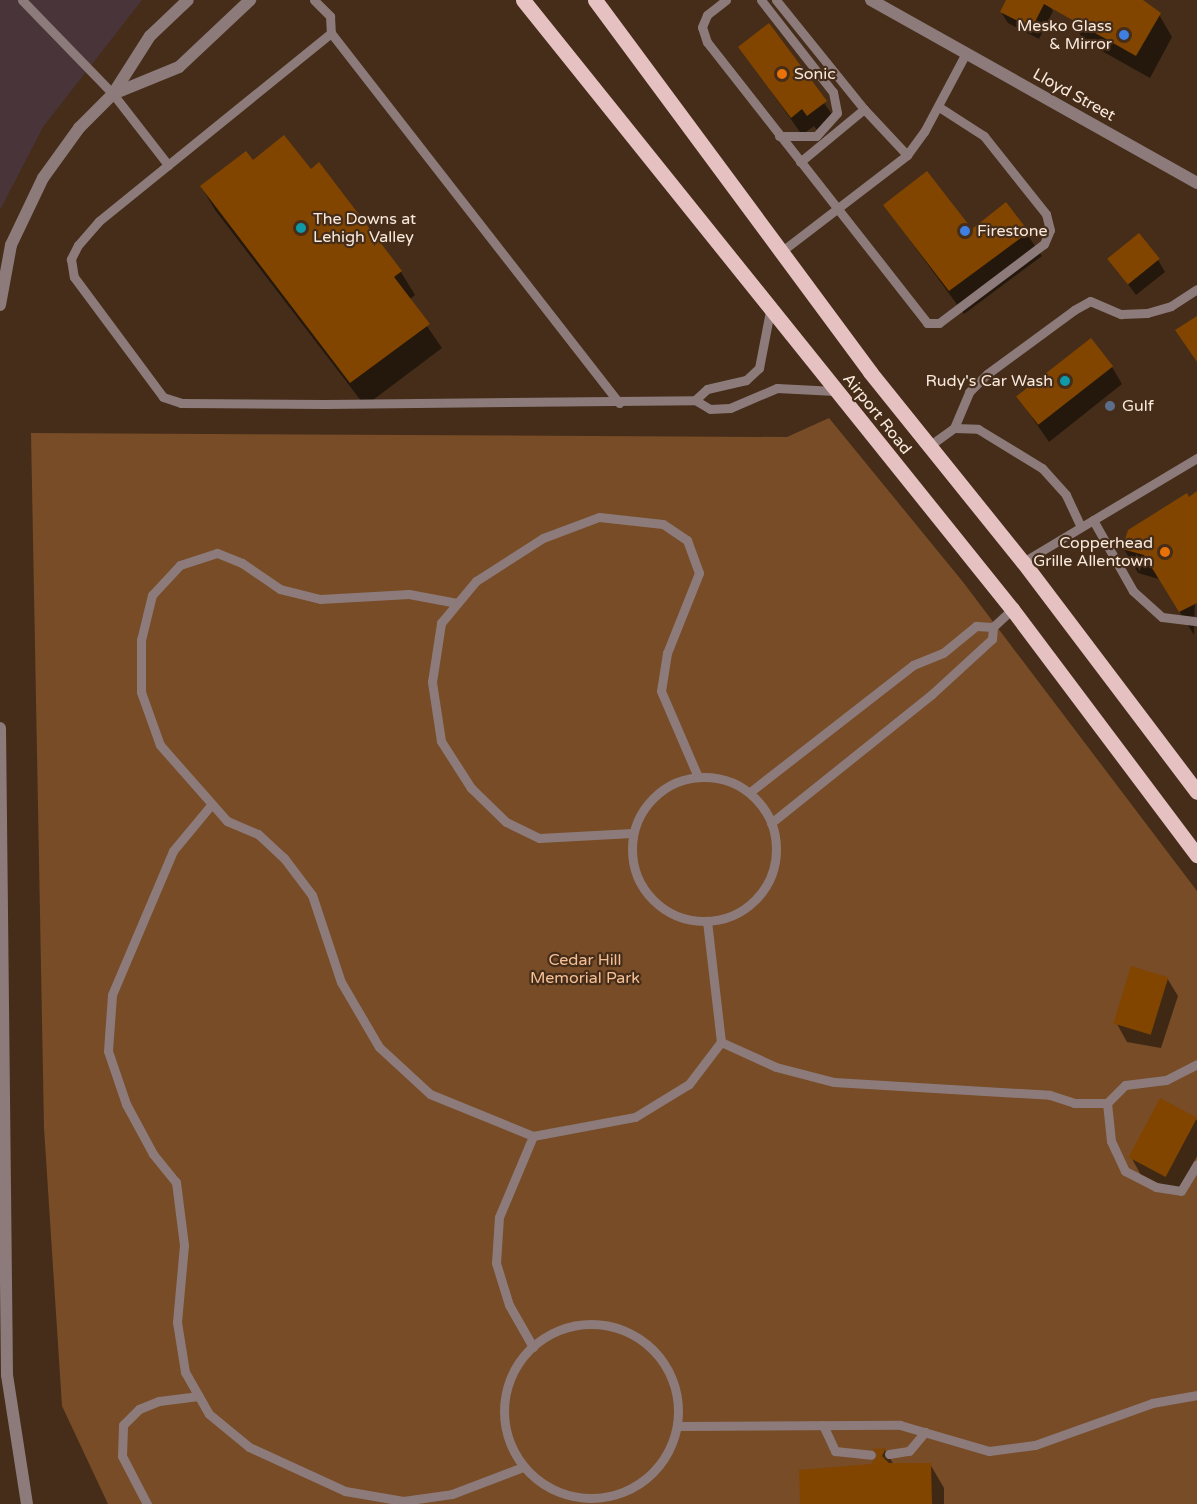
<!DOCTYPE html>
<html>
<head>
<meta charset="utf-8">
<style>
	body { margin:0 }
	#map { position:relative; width:1197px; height:1504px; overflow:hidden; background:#452d19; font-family:"Varela Round",sans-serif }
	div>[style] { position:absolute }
	.commercial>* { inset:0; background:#493539 }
	.green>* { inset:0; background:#774c27 }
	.shadow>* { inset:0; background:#0007 }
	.building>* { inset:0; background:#824500; transform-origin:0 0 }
	.service>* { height:9px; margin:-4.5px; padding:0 4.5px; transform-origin:4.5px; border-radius:4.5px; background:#8c7b7a }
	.service>.ring { margin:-4.5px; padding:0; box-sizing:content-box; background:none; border:9px solid #8c7b7a; border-radius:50% }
	.minor>* { height:12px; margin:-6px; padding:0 6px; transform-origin:6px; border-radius:6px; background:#8c7b7a }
	.tertiary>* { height:12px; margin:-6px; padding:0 6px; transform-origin:6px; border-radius:6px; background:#8c7b7a }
	.primary>* { height:15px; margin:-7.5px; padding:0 7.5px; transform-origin:7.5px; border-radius:7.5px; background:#e5c1c1 }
	.dots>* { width:16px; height:16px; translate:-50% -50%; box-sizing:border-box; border:3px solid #452d19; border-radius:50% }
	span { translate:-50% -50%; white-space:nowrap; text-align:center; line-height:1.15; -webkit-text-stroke:4.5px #452d19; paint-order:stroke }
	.poi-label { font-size:16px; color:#faeadd }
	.right { translate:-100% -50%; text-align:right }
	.left { translate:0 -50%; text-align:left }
	.street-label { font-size:16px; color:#faeadd }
	.park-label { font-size:16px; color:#f6c096 }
</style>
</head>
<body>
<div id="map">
	<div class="commercial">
		<i style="clip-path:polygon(0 0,142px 0,43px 127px,0 210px)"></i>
	</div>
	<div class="green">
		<i style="clip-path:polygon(829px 418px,963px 582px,1197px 891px,1197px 1504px,108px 1504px,62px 1406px,44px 1128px,31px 433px,787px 437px)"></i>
	</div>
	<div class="shadow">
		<i style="clip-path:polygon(1007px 0,1046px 0,1053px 11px,1039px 39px,1008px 23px,1001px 12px)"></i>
		<i style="clip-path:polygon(1080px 0,1135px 0,1158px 13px,1172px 37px,1150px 78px,1084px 41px,1070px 17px)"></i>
		<i style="clip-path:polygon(769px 25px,836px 120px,819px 133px,814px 126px,802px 135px,740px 47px)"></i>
		<i style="clip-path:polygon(252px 162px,401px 272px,415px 295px,409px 300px,442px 348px,365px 406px,215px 210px,201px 186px)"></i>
		<i style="clip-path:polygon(1006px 204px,1042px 256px,964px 314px,885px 206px,971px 231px)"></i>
		<i style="clip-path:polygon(1109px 258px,1158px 260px,1165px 272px,1136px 295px)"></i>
		<i style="clip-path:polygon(1112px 367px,1122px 384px,1049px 442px,1018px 397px)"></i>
		<i style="clip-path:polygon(1187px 495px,1197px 504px,1194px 635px,1159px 579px,1138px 573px,1124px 549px)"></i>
		<i style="clip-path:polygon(1167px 978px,1178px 996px,1161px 1048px,1127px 1042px,1117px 1024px)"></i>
		<i style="clip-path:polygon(1161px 1100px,1197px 1120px,1197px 1156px,1177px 1194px,1141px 1175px,1131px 1157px)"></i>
		<i style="clip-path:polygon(875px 1450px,885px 1450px,894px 1465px,930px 1464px,944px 1488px,944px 1504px,802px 1504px,872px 1465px,879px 1456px)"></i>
	</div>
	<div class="building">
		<i style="clip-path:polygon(1006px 0,1143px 0,1161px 13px,1136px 56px,1044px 4px,1032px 28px,1000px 12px)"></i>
		<i style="clip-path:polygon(769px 23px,827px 101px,807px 116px,802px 109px,791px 118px,738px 47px)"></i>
		<i style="clip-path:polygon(284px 135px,311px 169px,319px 162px,402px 271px,394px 277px,430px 324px,350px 383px,200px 186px,246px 151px,253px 160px)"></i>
		<i style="clip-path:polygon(927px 171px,972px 229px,1006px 202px,1029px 232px,949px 291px,883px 205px)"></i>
		<i style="left:1139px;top:233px;width:33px;height:41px;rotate:51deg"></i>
		<i style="clip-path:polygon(1197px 316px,1197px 362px,1175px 330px)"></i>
		<i style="left:1091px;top:338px;width:36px;height:95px;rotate:52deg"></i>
		<i style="clip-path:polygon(1197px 491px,1197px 603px,1179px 612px,1144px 555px,1122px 549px,1128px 530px,1187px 493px,1189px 497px)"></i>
		<i style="left:1131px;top:966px;width:39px;height:60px;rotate:17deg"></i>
		<i style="left:1160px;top:1098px;width:42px;height:67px;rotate:28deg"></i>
		<i style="clip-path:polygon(886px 1448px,882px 1456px,889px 1463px,931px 1463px,932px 1504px,800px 1504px,799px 1470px,871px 1464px,878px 1455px,873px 1449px)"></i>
	</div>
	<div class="service">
		<i style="left:22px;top:0;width:131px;rotate:45.9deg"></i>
		<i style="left:113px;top:94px;width:90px;rotate:52.2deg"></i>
		<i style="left:314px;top:0;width:23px;rotate:45deg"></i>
		<i style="left:330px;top:16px;width:17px;rotate:87deg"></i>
		<i style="left:331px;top:33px;width:469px;rotate:52.1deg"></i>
		<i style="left:726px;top:0;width:24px;rotate:142deg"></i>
		<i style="left:707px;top:15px;width:13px;rotate:113deg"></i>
		<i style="left:702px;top:27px;width:16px;rotate:72deg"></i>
		<i style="left:707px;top:42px;width:357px;rotate:51.9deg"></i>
		<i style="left:927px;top:323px;width:12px"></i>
		<i style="left:939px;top:323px;width:131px;rotate:-37deg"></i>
		<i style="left:1044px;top:244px;width:15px;rotate:-67deg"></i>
		<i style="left:1050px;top:230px;width:16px;rotate:-104deg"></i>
		<i style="left:1046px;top:214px;width:100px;rotate:-128.5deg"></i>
		<i style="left:984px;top:136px;width:54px;rotate:-147.2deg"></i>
		<i style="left:761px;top:0;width:117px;rotate:52deg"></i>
		<i style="left:833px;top:92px;width:21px;rotate:79deg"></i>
		<i style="left:837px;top:113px;width:31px;rotate:132deg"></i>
		<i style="left:816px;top:136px;width:37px;rotate:180deg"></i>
		<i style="left:776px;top:0;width:140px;rotate:51.1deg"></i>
		<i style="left:864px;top:109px;width:63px;rotate:46.9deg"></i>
		<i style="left:331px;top:33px;width:299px;rotate:141deg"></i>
		<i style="left:99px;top:221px;width:32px;rotate:131deg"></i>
		<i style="left:78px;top:245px;width:16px;rotate:117deg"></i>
		<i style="left:71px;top:259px;width:18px;rotate:81deg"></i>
		<i style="left:74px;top:277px;width:149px;rotate:53.4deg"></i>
		<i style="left:163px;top:397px;width:19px;rotate:18deg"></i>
		<i style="left:181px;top:403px;width:144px;rotate:0.4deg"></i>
		<i style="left:325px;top:404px;width:370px;rotate:-0.6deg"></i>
		<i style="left:800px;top:162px;width:83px;rotate:-39.6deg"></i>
		<i style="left:782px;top:251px;width:158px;rotate:-37.5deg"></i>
		<i style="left:907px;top:155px;width:29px;rotate:-54deg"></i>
		<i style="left:924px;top:132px;width:89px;rotate:-62deg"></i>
		<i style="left:770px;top:311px;width:58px;rotate:100.9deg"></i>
		<i style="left:759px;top:368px;width:18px;rotate:137deg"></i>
		<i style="left:746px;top:380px;width:40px;rotate:167deg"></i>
		<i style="left:707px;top:389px;width:16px;rotate:137deg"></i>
		<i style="left:695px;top:400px;width:17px;rotate:31deg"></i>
		<i style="left:710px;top:409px;width:20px;rotate:-3deg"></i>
		<i style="left:730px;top:408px;width:51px;rotate:-23.1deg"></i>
		<i style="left:777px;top:388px;width:58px;rotate:3deg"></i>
		<i style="left:954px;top:428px;width:39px;rotate:-67deg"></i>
		<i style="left:969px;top:392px;width:25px;rotate:-45deg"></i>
		<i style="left:987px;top:374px;width:108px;rotate:-36.3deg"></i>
		<i style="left:1074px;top:310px;width:18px;rotate:-29deg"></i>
		<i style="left:1090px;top:301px;width:34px;rotate:23deg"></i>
		<i style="left:1121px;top:314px;width:26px;rotate:-2deg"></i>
		<i style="left:1147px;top:313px;width:25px;rotate:-16deg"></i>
		<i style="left:1171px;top:306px;width:31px;rotate:-33deg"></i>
		<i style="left:929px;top:446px;width:31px;rotate:-36deg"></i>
		<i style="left:954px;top:428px;width:24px;rotate:2deg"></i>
		<i style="left:978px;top:429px;width:75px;rotate:31.4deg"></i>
		<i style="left:1042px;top:468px;width:36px;rotate:48deg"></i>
		<i style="left:1066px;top:495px;width:35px;rotate:65deg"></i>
		<i style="left:1093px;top:520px;width:81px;rotate:60.6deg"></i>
		<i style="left:1133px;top:591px;width:39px;rotate:42deg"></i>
		<i style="left:1162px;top:617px;width:35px;rotate:7deg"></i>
		<i style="left:1023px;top:562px;width:203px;rotate:-30.9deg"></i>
		<i style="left:457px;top:603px;width:49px;rotate:-169.4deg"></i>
		<i style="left:409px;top:594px;width:89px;rotate:176.8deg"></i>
		<i style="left:320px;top:599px;width:41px;rotate:-166deg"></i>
		<i style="left:280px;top:589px;width:46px;rotate:-145.6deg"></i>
		<i style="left:242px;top:563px;width:27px;rotate:-158deg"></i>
		<i style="left:217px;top:553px;width:39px;rotate:162deg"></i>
		<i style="left:180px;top:565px;width:41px;rotate:133deg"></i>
		<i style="left:152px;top:595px;width:46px;rotate:103.7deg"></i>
		<i style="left:141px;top:640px;width:52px;rotate:90deg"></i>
		<i style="left:141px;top:692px;width:56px;rotate:70.3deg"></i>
		<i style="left:160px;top:745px;width:101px;rotate:48.6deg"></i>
		<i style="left:227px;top:821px;width:34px;rotate:23deg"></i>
		<i style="left:258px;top:834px;width:35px;rotate:43deg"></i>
		<i style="left:284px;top:858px;width:46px;rotate:52.9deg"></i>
		<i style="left:312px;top:895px;width:92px;rotate:71.6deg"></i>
		<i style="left:341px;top:982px;width:75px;rotate:59.7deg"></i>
		<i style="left:379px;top:1047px;width:69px;rotate:42.7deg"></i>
		<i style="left:430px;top:1094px;width:111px;rotate:22.2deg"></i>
		<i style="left:533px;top:1136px;width:104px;rotate:-10.6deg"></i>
		<i style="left:635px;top:1117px;width:63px;rotate:-31.4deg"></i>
		<i style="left:689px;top:1084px;width:53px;rotate:-52.7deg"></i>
		<i style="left:721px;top:1042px;width:122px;rotate:-96.6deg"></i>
		<i class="ring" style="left:632px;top:777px;width:135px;height:135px"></i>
		<i style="left:750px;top:792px;width:207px;rotate:-37.9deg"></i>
		<i style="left:913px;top:665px;width:32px;rotate:-22deg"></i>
		<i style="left:943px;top:653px;width:43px;rotate:-39.3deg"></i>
		<i style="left:976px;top:626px;width:17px;rotate:3deg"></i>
		<i style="left:211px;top:805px;width:60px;rotate:129.6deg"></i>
		<i style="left:173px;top:851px;width:156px;rotate:113deg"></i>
		<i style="left:112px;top:995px;width:56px;rotate:94.1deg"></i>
		<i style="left:108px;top:1051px;width:56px;rotate:71.2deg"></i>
		<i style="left:126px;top:1104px;width:57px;rotate:61.6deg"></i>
		<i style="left:153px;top:1154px;width:36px;rotate:51deg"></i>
		<i style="left:176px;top:1182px;width:64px;rotate:82.8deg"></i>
		<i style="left:184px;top:1245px;width:77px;rotate:95.2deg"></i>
		<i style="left:177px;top:1322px;width:51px;rotate:80.9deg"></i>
		<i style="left:185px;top:1372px;width:48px;rotate:60.3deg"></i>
		<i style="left:209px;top:1414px;width:52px;rotate:39.5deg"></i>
		<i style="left:249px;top:1447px;width:106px;rotate:24.6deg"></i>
		<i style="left:345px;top:1491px;width:59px;rotate:9.8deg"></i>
		<i style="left:403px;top:1501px;width:49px;rotate:-8.1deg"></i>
		<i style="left:452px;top:1494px;width:76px;rotate:-20.8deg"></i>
		<i style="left:771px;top:823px;width:206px;rotate:-38.7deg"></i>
		<i style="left:932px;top:694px;width:81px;rotate:-42.5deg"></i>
		<i style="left:992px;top:639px;width:12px;rotate:-85deg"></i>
		<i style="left:993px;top:627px;width:26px;rotate:-43deg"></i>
		<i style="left:632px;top:833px;width:93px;rotate:176.9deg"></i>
		<i style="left:539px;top:838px;width:37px;rotate:-154deg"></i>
		<i style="left:506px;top:822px;width:49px;rotate:-135.8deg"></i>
		<i style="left:471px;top:788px;width:56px;rotate:-122.6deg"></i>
		<i style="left:441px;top:741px;width:60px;rotate:-98.7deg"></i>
		<i style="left:432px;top:682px;width:60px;rotate:-81.3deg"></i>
		<i style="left:441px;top:623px;width:55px;rotate:-50.2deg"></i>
		<i style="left:476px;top:581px;width:80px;rotate:-32.7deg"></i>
		<i style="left:543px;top:538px;width:60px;rotate:-20.6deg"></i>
		<i style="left:599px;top:517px;width:64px;rotate:6.2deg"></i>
		<i style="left:663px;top:524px;width:29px;rotate:34deg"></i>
		<i style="left:687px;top:540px;width:35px;rotate:70deg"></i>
		<i style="left:699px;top:573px;width:86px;rotate:111.8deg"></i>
		<i style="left:667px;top:653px;width:38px;rotate:99deg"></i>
		<i style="left:661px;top:691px;width:94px;rotate:66.7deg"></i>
		<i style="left:721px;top:1042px;width:60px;rotate:24.4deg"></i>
		<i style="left:776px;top:1067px;width:60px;rotate:14.5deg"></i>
		<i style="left:834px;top:1082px;width:216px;rotate:3.4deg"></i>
		<i style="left:1050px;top:1095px;width:25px;rotate:18deg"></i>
		<i style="left:1074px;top:1103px;width:33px"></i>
		<i style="left:1107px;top:1103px;width:25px;rotate:-45deg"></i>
		<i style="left:1125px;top:1085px;width:41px;rotate:-7deg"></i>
		<i style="left:1166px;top:1080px;width:35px;rotate:-27deg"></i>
		<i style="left:1107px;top:1103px;width:38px;rotate:84deg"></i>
		<i style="left:1111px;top:1141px;width:33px;rotate:65deg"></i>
		<i style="left:1125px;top:1171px;width:35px;rotate:27deg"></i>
		<i style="left:1156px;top:1187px;width:25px;rotate:9deg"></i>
		<i style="left:1181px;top:1191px;width:31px;rotate:-59deg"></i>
		<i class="ring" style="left:504px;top:1324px;width:165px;height:165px"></i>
		<i style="left:533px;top:1347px;width:48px;rotate:-119.7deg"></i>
		<i style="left:509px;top:1305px;width:44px;rotate:-107.2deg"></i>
		<i style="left:496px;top:1263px;width:46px;rotate:-86.3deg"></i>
		<i style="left:499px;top:1217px;width:88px;rotate:-67.2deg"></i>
		<i style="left:823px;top:1425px;width:29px;rotate:65deg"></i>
		<i style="left:835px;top:1451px;width:36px;rotate:6deg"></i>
		<i style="left:678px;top:1426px;width:222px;rotate:-0.3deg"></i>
		<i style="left:900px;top:1425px;width:93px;rotate:16.3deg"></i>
		<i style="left:989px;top:1451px;width:46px;rotate:-7.4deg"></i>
		<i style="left:1035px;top:1445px;width:124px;rotate:-19.7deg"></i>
		<i style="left:1152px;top:1403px;width:46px;rotate:-10.1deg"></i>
		<i style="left:889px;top:1454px;width:20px;rotate:-9deg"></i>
		<i style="left:909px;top:1451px;width:25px;rotate:-50deg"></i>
		<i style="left:147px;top:1504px;width:54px;rotate:-117.5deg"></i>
		<i style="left:122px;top:1456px;width:31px;rotate:-88deg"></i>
		<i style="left:123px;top:1425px;width:23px;rotate:-45deg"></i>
		<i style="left:139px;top:1409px;width:22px;rotate:-22deg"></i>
		<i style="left:159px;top:1401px;width:40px;rotate:-7.1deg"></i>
	</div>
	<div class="minor">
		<i style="left:871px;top:0;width:374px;rotate:29.3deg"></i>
	</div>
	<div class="tertiary">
		<i style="left:113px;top:94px;width:71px;rotate:-22.2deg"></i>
		<i style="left:179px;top:67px;width:98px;rotate:-43.3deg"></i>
		<i style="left:0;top:305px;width:61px;rotate:-79.6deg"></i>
		<i style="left:11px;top:245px;width:74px;rotate:-64.5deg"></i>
		<i style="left:43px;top:178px;width:62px;rotate:-54.2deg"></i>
		<i style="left:79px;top:128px;width:48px;rotate:-45deg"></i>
		<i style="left:113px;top:94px;width:69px;rotate:-57.5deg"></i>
		<i style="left:150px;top:36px;width:52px;rotate:-43.5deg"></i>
		<i style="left:0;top:728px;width:647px;rotate:89.38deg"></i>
		<i style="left:7px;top:1375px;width:131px;rotate:81.2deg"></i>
	</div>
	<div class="primary">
		<i style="left:523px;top:0;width:781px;rotate:51.24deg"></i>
		<i style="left:1012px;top:609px;width:308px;rotate:53.1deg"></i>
		<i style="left:595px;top:0;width:463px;rotate:53.5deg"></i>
		<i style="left:870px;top:372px;width:244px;rotate:51.2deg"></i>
		<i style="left:1023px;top:562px;width:288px;rotate:52.9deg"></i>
	</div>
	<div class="dots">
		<i style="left:1124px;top:35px;background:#3f7fe0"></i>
		<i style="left:782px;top:74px;background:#e8710a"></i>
		<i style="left:301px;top:228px;background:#0f9aa8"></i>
		<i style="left:965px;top:231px;background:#3f7fe0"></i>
		<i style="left:1065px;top:381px;background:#0f9aa8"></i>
		<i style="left:1110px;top:406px;background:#5c6f8a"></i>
		<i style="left:1165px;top:552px;background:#e8710a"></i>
	</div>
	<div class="poi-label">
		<span class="right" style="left:1112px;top:35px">Mesko Glass<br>&amp; Mirror</span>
		<span class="left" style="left:794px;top:74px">Sonic</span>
		<span class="left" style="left:313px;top:228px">The Downs at<br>Lehigh Valley</span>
		<span class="left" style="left:977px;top:231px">Firestone</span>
		<span class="right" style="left:1053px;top:381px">Rudy's Car Wash</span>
		<span class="left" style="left:1122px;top:406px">Gulf</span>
		<span class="right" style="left:1153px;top:552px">Copperhead<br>Grille Allentown</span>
	</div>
	<div class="street-label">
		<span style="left:1074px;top:95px;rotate:29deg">Lloyd Street</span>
		<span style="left:877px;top:414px;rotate:51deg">Airport Road</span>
	</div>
	<div class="park-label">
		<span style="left:585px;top:969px">Cedar Hill<br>Memorial Park</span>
	</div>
</div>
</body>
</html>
